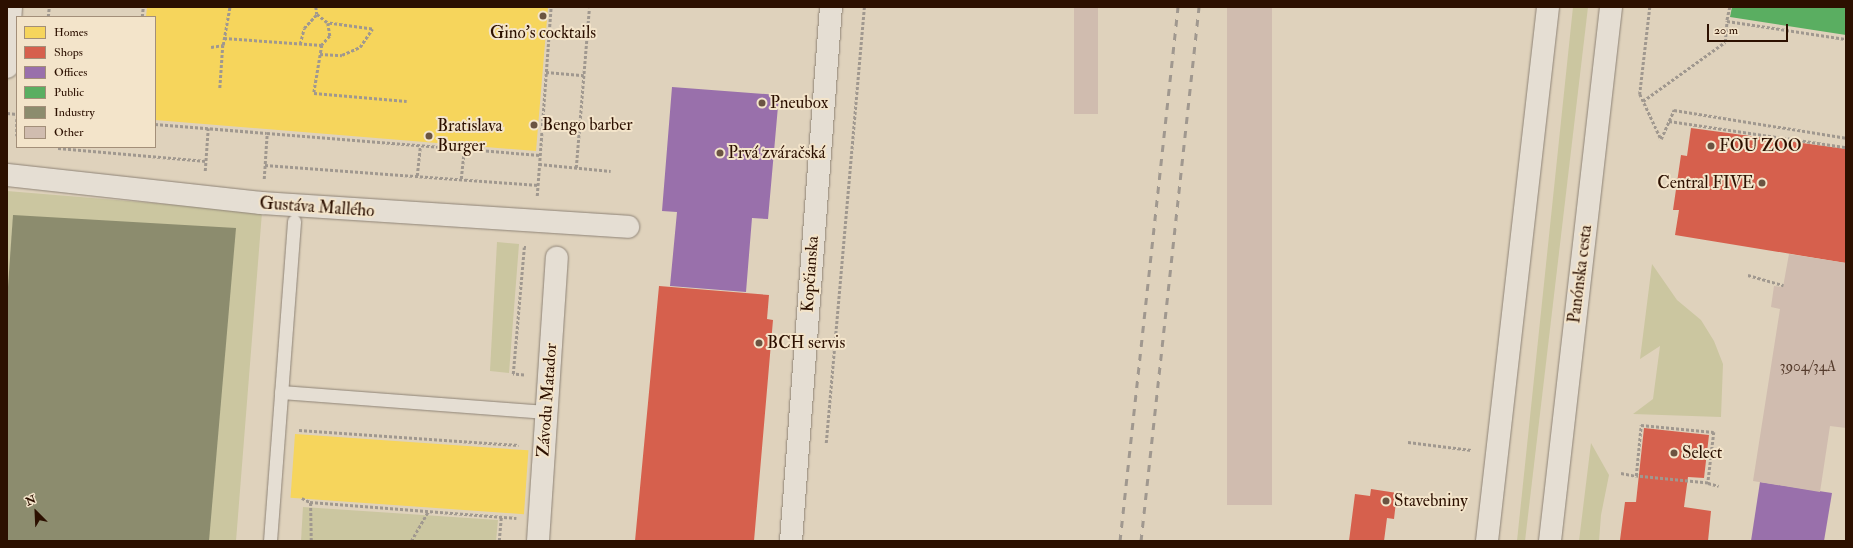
<!DOCTYPE html>
<html>
<head>
<meta charset="utf-8">
<style>
	body { margin:0 }
	#map { position:relative; width:1853px; height:548px; overflow:hidden; background:#dfd2bc; font-family:"IM FELL Double Pica",serif }
	div>[style] { position:absolute }
	.green>* { inset:0; background:#cbc6a0 }
	.homes>* { inset:0; background:#f6d55c; transform-origin:0 0 }
	.shops>* { inset:0; background:#d6604d }
	.offices>* { inset:0; background:#9970ab }
	.public>* { inset:0; background:#5aae61 }
	.industry>* { inset:0; background:#8c8c6e }
	.building>* { inset:0; background:#d0bcaf; transform-origin:0 0 }
	.path>* { height:2.5px; margin-top:-1.25px; transform-origin:0; background:repeating-linear-gradient(90deg,#a0988f 0 3px,transparent 0 5px) }
	.roads { filter:drop-shadow(0 0 1px #8e8376) drop-shadow(0 0 1px #8e8376) }
	.lane>* { height:13px; margin:-6.5px; padding:0 6.5px; transform-origin:6.5px; border-radius:6.5px; background:#e5ded3 }
	.street>* { height:22px; margin:-11px; padding:0 11px; transform-origin:11px; border-radius:11px; background:#e5ded3 }
	.secondary>* { height:22px; margin:-11px; padding:0 11px; transform-origin:11px; border-radius:11px; background:#e5ded3 }
	.rail>* { height:3px; margin-top:-1.5px; transform-origin:0; background:repeating-linear-gradient(90deg,#a0988f 0 7px,transparent 0 14px) }
	.dots>* { width:11px; height:11px; translate:-50% -50%; box-sizing:border-box; border:2px solid #f3e4ca; border-radius:50% }
	span { translate:-50% -50%; white-space:nowrap; text-align:center; line-height:1.15; -webkit-text-stroke:4px #f3e4ca; paint-order:stroke }
	.number-label { font-size:15px; color:#553b2c }
	.number-label span { -webkit-text-stroke-width:0 }
	.poi-label { font-size:17px; color:#2c1000 }
	.left { translate:0 -50%; text-align:left }
	.right { translate:-100% -50%; text-align:right }
	.street-label { font-size:17px; color:#2c1000 }
	.frame { position:absolute; inset:0; border:8px solid #2c1000; pointer-events:none }
	.legend { position:absolute; left:16px; top:16px; width:140px; height:132px; box-sizing:border-box; background:#f3e4ca; border:1px solid #a38f79; margin:0; padding:5px 7px; list-style:none; font-size:12px; color:#2c1000 }
	.legend li { display:flex; align-items:center; gap:8px; height:20px }
	.legend b { width:20px; border:1px solid #a38f79 }
	.north { position:absolute; left:16px; top:492px; width:40px; height:40px; -webkit-text-stroke:3px #f3e4ca; paint-order:stroke; rotate:336deg; font-size:11px; font-weight:700; line-height:16px; text-align:center; color:#2c1000 }
	.north::after { content:''; display:block; margin:auto; width:14px; height:18px; background:#2c1000; clip-path:polygon(50% 0,100% 100%,50% 72%,0 100%) }
	.scale { position:absolute; left:1707px; top:24px; width:81px; height:18px; box-sizing:border-box; border:2px solid #2c1000; border-top:0; padding-left:5px; font-size:12px; line-height:14px; white-space:nowrap; color:#2c1000; -webkit-text-stroke:3px #f3e4ca; paint-order:stroke }
</style>
</head>
<body>
<div id="map">
	<div class="green">
		<i style="clip-path:polygon(1573px 7px,1588px 7px,1525px 541px,1517px 541px)"></i>
		<i style="clip-path:polygon(7px 191px,262px 212px,236px 541px,7px 541px)"></i>
		<i style="clip-path:polygon(497px 242px,519px 244px,509px 373px,490px 371px)"></i>
		<i style="clip-path:polygon(1652px 264px,1677px 300px,1701px 320px,1714px 341px,1723px 364px,1721px 417px,1633px 414px,1653px 399px,1660px 346px,1640px 359px)"></i>
		<i style="clip-path:polygon(1591px 443px,1609px 475px,1601px 515px,1599px 541px,1579px 541px)"></i>
		<i style="clip-path:polygon(303px 507px,498px 520px,496px 541px,301px 541px)"></i>
	</div>
	<div class="homes">
		<i style="clip-path:polygon(147px 7px,548px 7px,536px 151px,155px 120px,155px 17px,146px 17px)"></i>
		<i style="left:295px;top:434px;width:234px;height:64px;rotate:4deg"></i>
	</div>
	<div class="shops">
		<i style="clip-path:polygon(1691px 128px,1846px 149px,1846px 263px,1675px 235px,1679px 210px,1673px 210px,1681px 155px,1687px 156px)"></i>
		<i style="clip-path:polygon(659px 286px,769px 295px,767px 319px,773px 320px,754px 541px,635px 541px)"></i>
		<i style="clip-path:polygon(1644px 428px,1709px 435px,1704px 478px,1688px 477px,1684px 507px,1711px 511px,1708px 541px,1620px 540px,1625px 502px,1636px 502px)"></i>
		<i style="clip-path:polygon(1371px 489px,1397px 493px,1394px 519px,1387px 518px,1384px 541px,1349px 541px,1355px 494px,1370px 496px)"></i>
	</div>
	<div class="offices">
		<i style="clip-path:polygon(672px 87px,779px 95px,768px 219px,752px 218px,746px 292px,670px 286px,677px 212px,662px 211px)"></i>
		<i style="clip-path:polygon(1760px 482px,1832px 493px,1824px 541px,1751px 541px)"></i>
	</div>
	<div class="public">
		<i style="clip-path:polygon(1732px 7px,1846px 7px,1846px 35px,1730px 17px)"></i>
	</div>
	<div class="industry">
		<i style="clip-path:polygon(13px 215px,236px 228px,209px 541px,7px 541px,7px 301px)"></i>
	</div>
	<div class="building">
		<i style="left:1074px;top:7px;width:24px;height:107px"></i>
		<i style="left:1227px;top:7px;width:45px;height:498px"></i>
		<i style="clip-path:polygon(1789px 254px,1846px 263px,1846px 428px,1830px 426px,1820px 492px,1753px 481px,1780px 309px,1771px 307px,1774px 286px,1783px 287px)"></i>
	</div>
	<div class="path">
		<i style="left:316px;top:7px;width:7px;rotate:82deg"></i>
		<i style="left:317px;top:14px;width:14px;rotate:39deg"></i>
		<i style="left:328px;top:23px;width:13px;rotate:81deg"></i>
		<i style="left:330px;top:36px;width:12px;rotate:132deg"></i>
		<i style="left:568px;top:7px;width:21px"></i>
		<i style="left:1650px;top:7px;width:88px;rotate:96.6deg"></i>
		<i style="left:1640px;top:94px;width:50px;rotate:65deg"></i>
		<i style="left:1661px;top:139px;width:32px;rotate:-66deg"></i>
		<i style="left:1674px;top:110px;width:174px;rotate:9.2deg"></i>
		<i style="left:1730px;top:7px;width:14px;rotate:102deg"></i>
		<i style="left:1727px;top:21px;width:120px;rotate:8.6deg"></i>
		<i style="left:48px;top:17px;width:10px;rotate:-84deg"></i>
		<i style="left:142px;top:17px;width:10px;rotate:-84deg"></i>
		<i style="left:224px;top:38px;width:98px;rotate:4.1deg"></i>
		<i style="left:322px;top:45px;width:49px;rotate:99.5deg"></i>
		<i style="left:314px;top:93px;width:93px;rotate:4.9deg"></i>
		<i style="left:300px;top:44px;width:16px;rotate:-76deg"></i>
		<i style="left:304px;top:28px;width:19px;rotate:-47deg"></i>
		<i style="left:223px;top:45px;width:39px;rotate:-80deg"></i>
		<i style="left:211px;top:47px;width:12px;rotate:-9deg"></i>
		<i style="left:223px;top:45px;width:44px;rotate:93.9deg"></i>
		<i style="left:320px;top:54px;width:22px;rotate:3deg"></i>
		<i style="left:342px;top:55px;width:20px;rotate:-24deg"></i>
		<i style="left:360px;top:47px;width:22px;rotate:-56deg"></i>
		<i style="left:372px;top:29px;width:44px;rotate:-172.2deg"></i>
		<i style="left:546px;top:72px;width:38px;rotate:5deg"></i>
		<i style="left:1643px;top:101px;width:101px;rotate:-35.7deg"></i>
		<i style="left:1725px;top:42px;width:21px;rotate:-85deg"></i>
		<i style="left:7px;top:113px;width:10px;rotate:6deg"></i>
		<i style="left:17px;top:119px;width:17px;rotate:90deg"></i>
		<i style="left:1669px;top:121px;width:179px;rotate:8.4deg"></i>
		<i style="left:155px;top:124px;width:112px;rotate:4.6deg"></i>
		<i style="left:58px;top:148px;width:149px;rotate:5deg"></i>
		<i style="left:539px;top:164px;width:72px;rotate:5.6deg"></i>
		<i style="left:265px;top:165px;width:274px;rotate:4.2deg"></i>
		<i style="left:576px;top:168px;width:160px;rotate:-85.3deg"></i>
		<i style="left:205px;top:171px;width:43px;rotate:-86deg"></i>
		<i style="left:417px;top:176px;width:30px;rotate:-84deg"></i>
		<i style="left:264px;top:179px;width:46px;rotate:-86.3deg"></i>
		<i style="left:267px;top:133px;width:274px;rotate:4.6deg"></i>
		<i style="left:461px;top:179px;width:30px;rotate:-84deg"></i>
		<i style="left:537px;top:196px;width:190px;rotate:-85.8deg"></i>
		<i style="left:1748px;top:275px;width:37px;rotate:16deg"></i>
		<i style="left:524px;top:375px;width:11px;rotate:-175deg"></i>
		<i style="left:513px;top:374px;width:127px;rotate:-85deg"></i>
		<i style="left:524px;top:247px;width:2px"></i>
		<i style="left:1641px;top:425px;width:73px;rotate:5.5deg"></i>
		<i style="left:1714px;top:432px;width:51px;rotate:96.7deg"></i>
		<i style="left:1708px;top:483px;width:72px;rotate:-174.4deg"></i>
		<i style="left:1636px;top:476px;width:51px;rotate:-84.4deg"></i>
		<i style="left:299px;top:430px;width:220px;rotate:3.9deg"></i>
		<i style="left:1408px;top:442px;width:64px;rotate:7.1deg"></i>
		<i style="left:826px;top:443px;width:438px;rotate:-85deg"></i>
		<i style="left:1621px;top:473px;width:15px;rotate:11deg"></i>
		<i style="left:1708px;top:483px;width:11px;rotate:15deg"></i>
		<i style="left:302px;top:498px;width:9px;rotate:27deg"></i>
		<i style="left:311px;top:541px;width:39px;rotate:-91deg"></i>
		<i style="left:310px;top:502px;width:207px;rotate:4.4deg"></i>
		<i style="left:411px;top:541px;width:34px;rotate:-60deg"></i>
		<i style="left:499px;top:541px;width:24px;rotate:-85deg"></i>
	</div>
	<div class="roads">
		<div class="lane">
			<i style="left:281px;top:392px;width:266px;rotate:4.3deg"></i>
			<i style="left:270px;top:541px;width:321px;rotate:-85.7deg"></i>
		</div>
		<div class="street">
			<i style="left:7px;top:67px;width:60px;rotate:-86.2deg"></i>
			<i style="left:7px;top:175px;width:256px;rotate:6.3deg"></i>
			<i style="left:261px;top:203px;width:368px;rotate:3.7deg"></i>
			<i style="left:538px;top:541px;width:284px;rotate:-86.2deg"></i>
			<i style="left:791px;top:541px;width:535px;rotate:-85.72deg"></i>
		</div>
		<div class="secondary">
			<i style="left:1487px;top:541px;width:537px;rotate:-83.48deg"></i>
			<i style="left:1550px;top:541px;width:537px;rotate:-83.48deg"></i>
		</div>
	</div>
	<div class="rail">
		<i style="left:1120px;top:541px;width:537px;rotate:-83.8deg"></i>
		<i style="left:1141px;top:541px;width:537px;rotate:-83.8deg"></i>
	</div>
	<div class="dots">
		<i style="left:543px;top:16px;background:#6b5442"></i>
		<i style="left:762px;top:103px;background:#6b5442"></i>
		<i style="left:534px;top:125px;background:#6b5442"></i>
		<i style="left:429px;top:136px;background:#6b5442"></i>
		<i style="left:1711px;top:146px;background:#6b5442"></i>
		<i style="left:720px;top:153px;background:#6b5442"></i>
		<i style="left:1762px;top:183px;background:#6b5442"></i>
		<i style="left:759px;top:343px;background:#6b5442"></i>
		<i style="left:1674px;top:453px;background:#6b5442"></i>
		<i style="left:1386px;top:501px;background:#6b5442"></i>
	</div>
	<div class="number-label">
		<span style="left:1808px;top:367px">3904/34A</span>
	</div>
	<div class="poi-label">
		<span style="left:543px;top:33px">Gino's cocktails</span>
		<span class="left" style="left:770px;top:103px">Pneubox</span>
		<span class="left" style="left:542px;top:125px">Bengo barber</span>
		<span class="left" style="left:437px;top:136px">Bratislava<br>Burger</span>
		<span class="left" style="left:1719px;top:146px">FOU ZOO</span>
		<span class="left" style="left:728px;top:153px">Prvá zváračská</span>
		<span class="right" style="left:1754px;top:183px">Central FIVE</span>
		<span class="left" style="left:767px;top:343px">BCH servis</span>
		<span class="left" style="left:1682px;top:453px">Select</span>
		<span class="left" style="left:1394px;top:501px">Stavebniny</span>
	</div>
	<div class="street-label">
		<span style="left:317px;top:207px;rotate:4deg">Gustáva Mallého</span>
		<span style="left:810px;top:274px;rotate:-86deg">Kopčianska</span>
		<span style="left:1580px;top:274px;rotate:-83deg">Panónska cesta</span>
		<span style="left:547px;top:400px;rotate:-86deg">Závodu Matador</span>
	</div>
	<div class="frame"></div>
	<ul class="legend">
	<li><b style="height:11px;background:#f6d55c"></b>Homes</li>
	<li><b style="height:11px;background:#d6604d"></b>Shops</li>
	<li><b style="height:11px;background:#9970ab"></b>Offices</li>
	<li><b style="height:11px;background:#5aae61"></b>Public</li>
	<li><b style="height:11px;background:#8c8c6e"></b>Industry</li>
	<li><b style="height:11px;background:#d0bcaf"></b>Other</li>
	</ul>
	<div class="north">N</div>
	<div class="scale">20 m</div>
</div>
</body>
</html>
